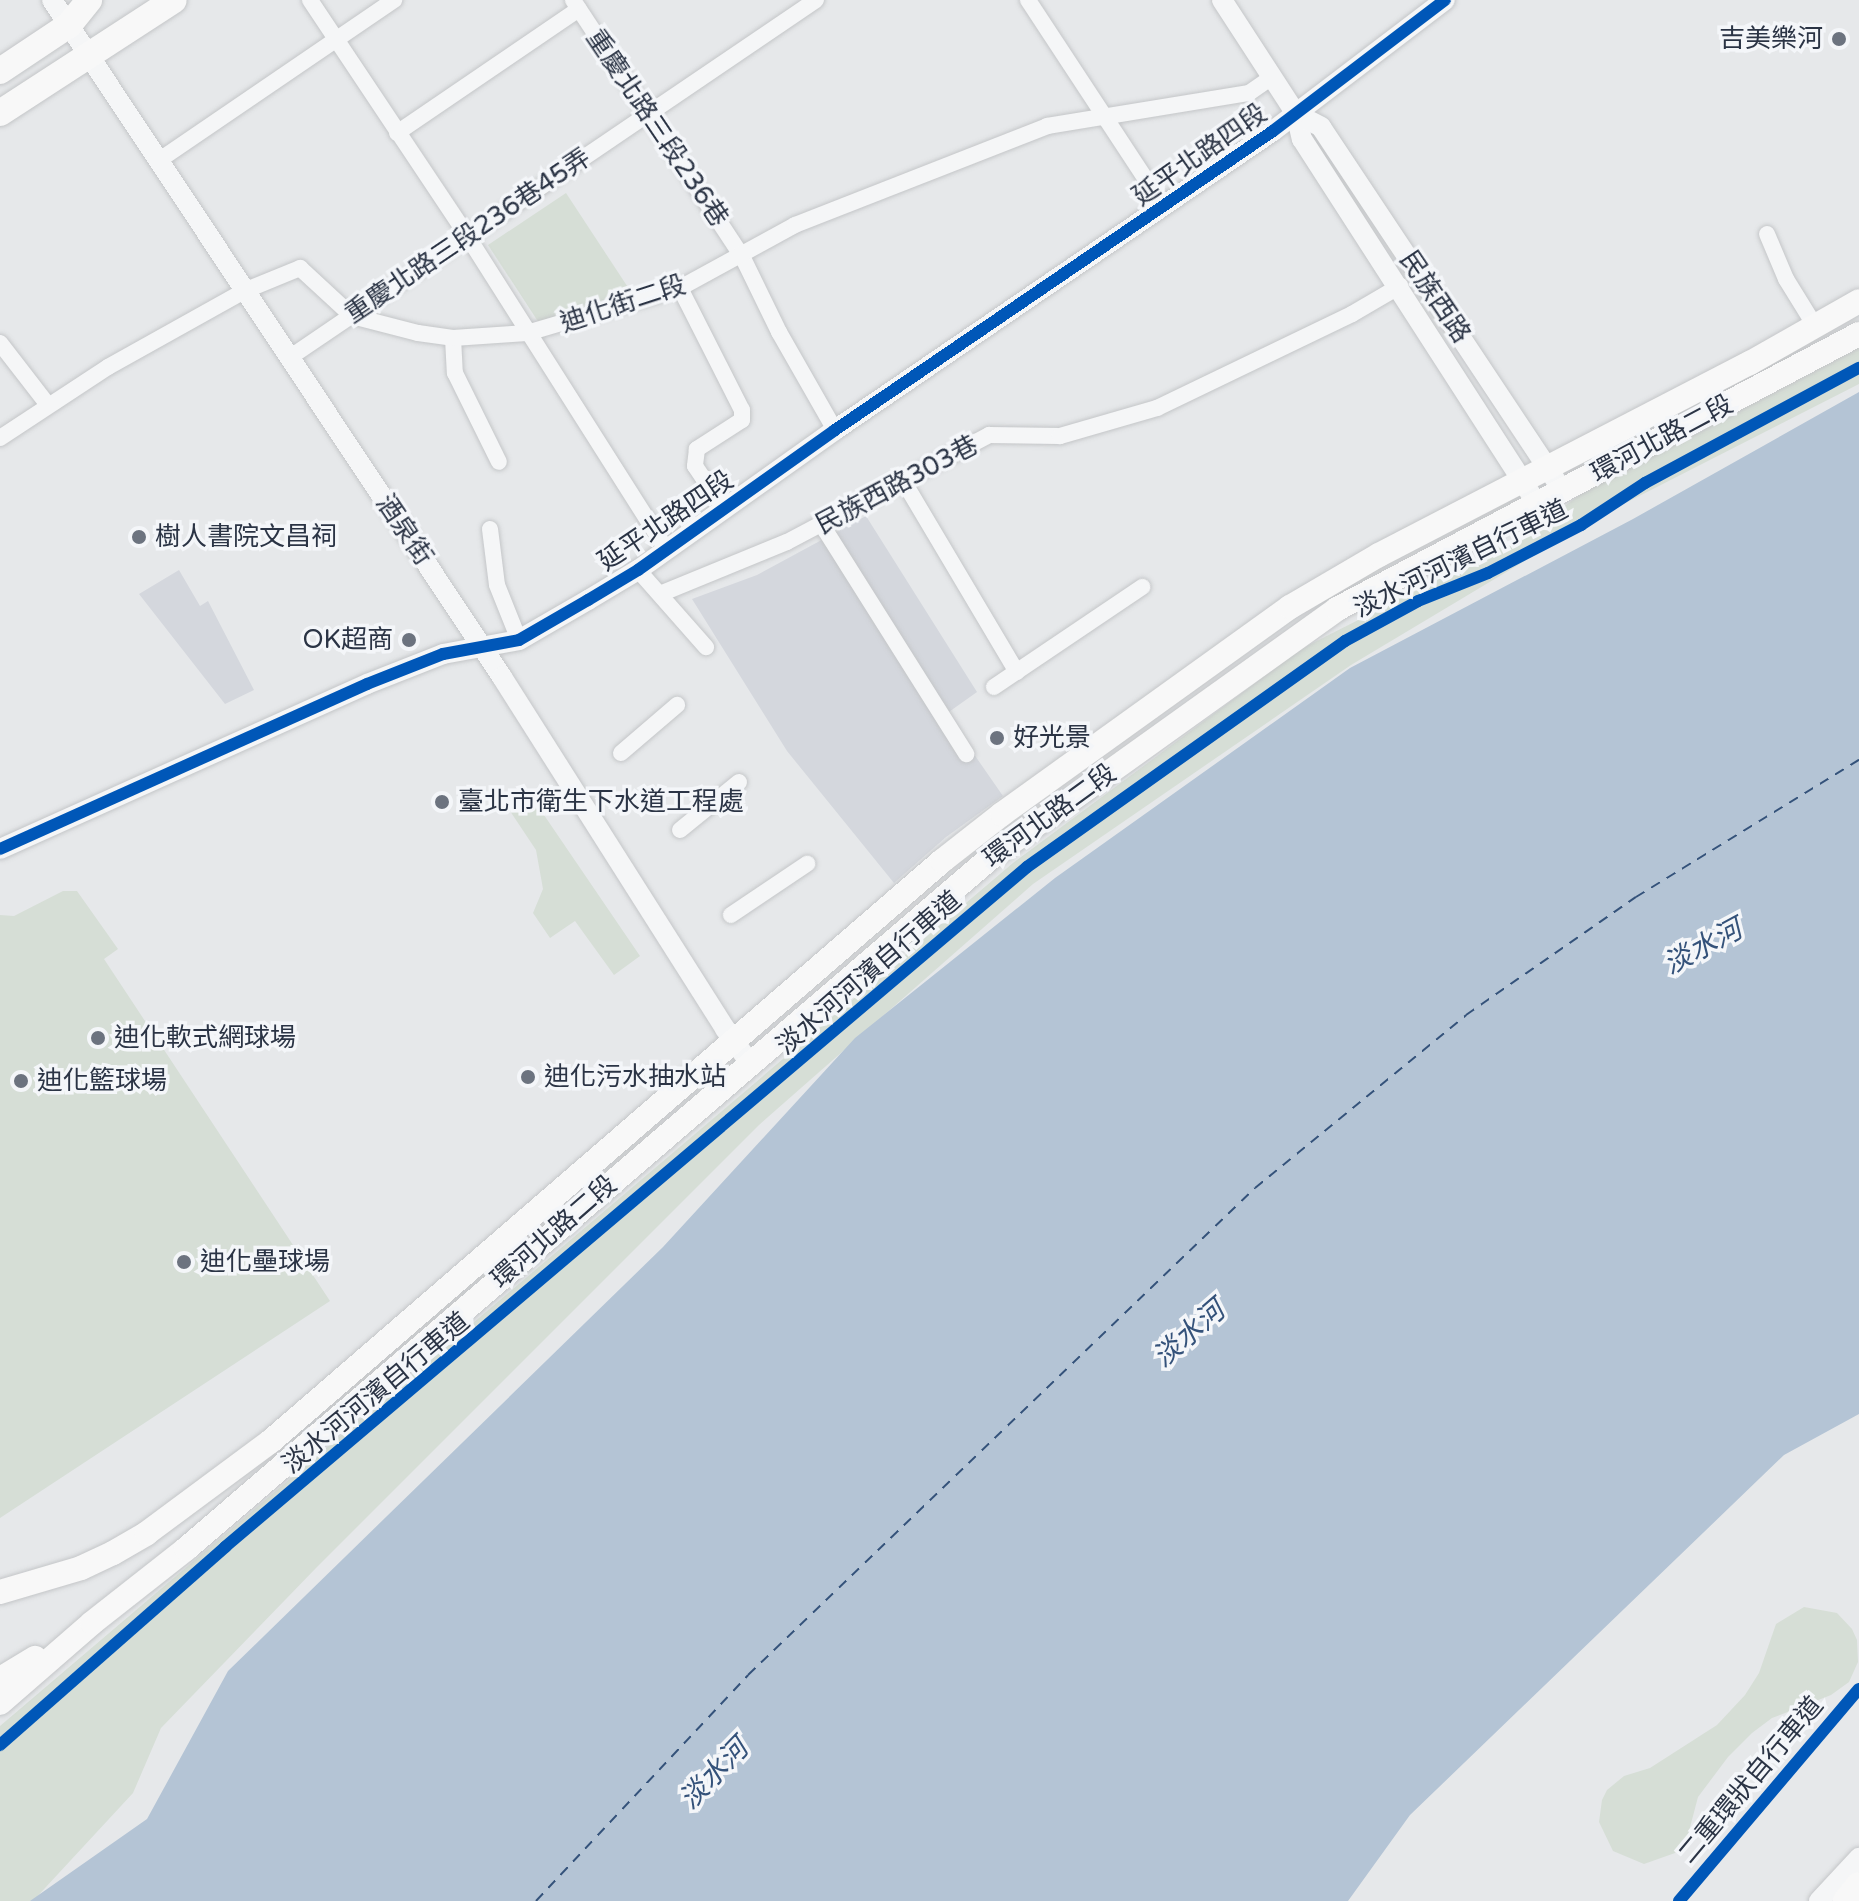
<!DOCTYPE html>
<html>
<head>
<meta charset="utf-8">
<style>
	body { margin:0 }
	#map { position:relative; width:1859px; height:1901px; overflow:hidden; background:#e6e8ea; font-family:"Varela Round","Noto Sans TC",sans-serif }
	div>[style] { position:absolute }
	.built>* { inset:0; background:#d4d7dd }
	.green>* { inset:0; background:#d6ded6 }
	.water>* { inset:0; background:#b4c4d5 }
	.ferry>* { height:2px; margin-top:-1px; transform-origin:0; background:repeating-linear-gradient(90deg,#34527a 0 10px,transparent 0 18px) }
	.roads { filter:drop-shadow(0 0 2px #c4c6c8) drop-shadow(0 0 2px #c4c6c8) }
	.minor>* { height:16px; margin:-8px; padding:0 8px; transform-origin:8px; border-radius:8px; background:#f5f6f7 }
	.tertiary>* { height:20px; margin:-10px; padding:0 10px; transform-origin:10px; border-radius:10px; background:#f5f6f7 }
	.secondary>* { height:24px; margin:-12px; padding:0 12px; transform-origin:12px; border-radius:12px; background:#f8f8f8 }
	.primary>* { height:26px; margin:-13px; padding:0 13px; transform-origin:13px; border-radius:13px; background:#f8f8f8 }
	.trunk>* { height:28px; margin:-14px; padding:0 14px; transform-origin:14px; border-radius:14px; background:#f8f8f8 }
	.cycleway>* { height:12px; margin:-6px; padding:0 6px; transform-origin:6px; border-radius:6px; background:#0057b8 }
	.dots>* { width:22px; height:22px; translate:-50% -50%; box-sizing:border-box; border:4px solid #f4f6f9; border-radius:50% }
	span { translate:-50% -50%; white-space:nowrap; text-align:center; line-height:1.15; -webkit-text-stroke:7px #f4f6f9; paint-order:stroke }
	.poi-label { font-size:26px; color:#2b3445 }
	.right { translate:-100% -50%; text-align:right }
	.left { translate:0 -50%; text-align:left }
	.street-label { font-size:26px; color:#2b3445 }
	.water-label { font-size:28px; color:#34527a; font-style:italic }
</style>
</head>
<body>
<div id="map">
	<div class="built">
		<i style="clip-path:polygon(866px 516px,977px 692px,946px 714px,1003px 796px,946px 837px,894px 883px,787px 751px,692px 599px,757px 575px)"></i>
		<i style="clip-path:polygon(179px 570px,200px 606px,208px 601px,254px 690px,225px 704px,139px 594px)"></i>
	</div>
	<div class="green">
		<i style="clip-path:polygon(566px 193px,633px 295px,539px 323px,488px 245px)"></i>
		<i style="clip-path:polygon(1859px 337px,1859px 384px,1598px 517px,1351px 665px,1033px 884px,759px 1125px,317px 1567px,161px 1728px,133px 1793px,33px 1901px,0 1901px,0 1726px,1013px 863px,1301px 649px,1528px 534px,1590px 487px)"></i>
		<i style="clip-path:polygon(518px 791px,529px 793px,640px 956px,614px 975px,575px 921px,550px 938px,533px 913px,543px 889px,536px 850px,506px 805px,520px 795px)"></i>
		<i style="clip-path:polygon(63px 891px,77px 891px,118px 949px,104px 959px,330px 1301px,0 1518px,0 915px,14px 916px)"></i>
		<i style="clip-path:polygon(1804px 1607px,1837px 1613px,1852px 1629px,1857px 1640px,1858px 1662px,1849px 1682px,1831px 1695px,1772px 1718px,1752px 1733px,1728px 1757px,1698px 1797px,1688px 1835px,1675px 1853px,1644px 1864px,1613px 1851px,1599px 1822px,1602px 1800px,1607px 1790px,1624px 1776px,1650px 1768px,1717px 1725px,1745px 1695px,1759px 1673px,1776px 1624px)"></i>
	</div>
	<div class="water">
		<i style="clip-path:polygon(1859px 392px,1859px 1414px,1784px 1455px,1410px 1815px,1348px 1901px,30px 1901px,147px 1819px,228px 1671px,663px 1247px,855px 1038px,1055px 878px,1350px 668px,1633px 519px)"></i>
	</div>
	<div class="ferry">
		<i style="left:536px;top:1901px;width:310px;rotate:-46.8deg"></i>
		<i style="left:748px;top:1675px;width:703px;rotate:-43.85deg"></i>
		<i style="left:1255px;top:1188px;width:273px;rotate:-39.3deg"></i>
		<i style="left:1466px;top:1015px;width:207px;rotate:-34.8deg"></i>
		<i style="left:1636px;top:897px;width:262px;rotate:-31.6deg"></i>
	</div>
	<div class="roads">
		<div class="minor">
			<i style="left:310px;top:0;width:285px;rotate:56.3deg"></i>
			<i style="left:468px;top:237px;width:370px;rotate:57.6deg"></i>
			<i style="left:573px;top:0;width:307px;rotate:56.6deg"></i>
			<i style="left:742px;top:256px;width:85px;rotate:64deg"></i>
			<i style="left:779px;top:332px;width:113px;rotate:60.3deg"></i>
			<i style="left:1028px;top:0;width:248px;rotate:56.7deg"></i>
			<i style="left:397px;top:133px;width:220px;rotate:-34.3deg"></i>
			<i style="left:158px;top:161px;width:286px;rotate:-34.3deg"></i>
			<i style="left:1767px;top:234px;width:49px;rotate:67.1deg"></i>
			<i style="left:1786px;top:279px;width:55px;rotate:58.3deg"></i>
			<i style="left:680px;top:288px;width:137px;rotate:63.1deg"></i>
			<i style="left:742px;top:410px;width:10px;rotate:90deg"></i>
			<i style="left:742px;top:420px;width:54px;rotate:147.2deg"></i>
			<i style="left:697px;top:449px;width:17px;rotate:97deg"></i>
			<i style="left:695px;top:466px;width:52px;rotate:56deg"></i>
			<i style="left:453px;top:338px;width:35px;rotate:87deg"></i>
			<i style="left:455px;top:373px;width:99px;rotate:63.7deg"></i>
			<i style="left:0;top:343px;width:78px;rotate:52.3deg"></i>
			<i style="left:289px;top:358px;width:637px;rotate:-34.19deg"></i>
			<i style="left:0;top:438px;width:129px;rotate:-33.3deg"></i>
			<i style="left:108px;top:367px;width:156px;rotate:-29.2deg"></i>
			<i style="left:244px;top:291px;width:61px;rotate:-22.3deg"></i>
			<i style="left:300px;top:268px;width:71px;rotate:42.7deg"></i>
			<i style="left:352px;top:316px;width:68px;rotate:14.4deg"></i>
			<i style="left:418px;top:333px;width:35px;rotate:8deg"></i>
			<i style="left:453px;top:338px;width:74px;rotate:-3.9deg"></i>
			<i style="left:527px;top:333px;width:159px;rotate:-16.4deg"></i>
			<i style="left:680px;top:288px;width:131px;rotate:-28.7deg"></i>
			<i style="left:795px;top:225px;width:271px;rotate:-21.4deg"></i>
			<i style="left:1047px;top:126px;width:205px;rotate:-9.3deg"></i>
			<i style="left:1249px;top:93px;width:28px;rotate:-35deg"></i>
			<i style="left:904px;top:482px;width:221px;rotate:59.3deg"></i>
			<i style="left:822px;top:525px;width:271px;rotate:57.8deg"></i>
			<i style="left:490px;top:529px;width:56px;rotate:82.9deg"></i>
			<i style="left:497px;top:585px;width:59px;rotate:68.2deg"></i>
			<i style="left:638px;top:570px;width:103px;rotate:48.6deg"></i>
			<i style="left:660px;top:594px;width:137px;rotate:-22.3deg"></i>
			<i style="left:787px;top:542px;width:229px;rotate:-27.9deg"></i>
			<i style="left:989px;top:435px;width:71px;rotate:0.8deg"></i>
			<i style="left:1060px;top:436px;width:101px;rotate:-16.1deg"></i>
			<i style="left:1157px;top:408px;width:216px;rotate:-25.7deg"></i>
			<i style="left:1352px;top:314px;width:56px;rotate:-30.3deg"></i>
			<i style="left:994px;top:687px;width:179px;rotate:-34deg"></i>
			<i style="left:621px;top:753px;width:74px;rotate:-40.6deg"></i>
			<i style="left:680px;top:830px;width:76px;rotate:-39.1deg"></i>
			<i style="left:731px;top:915px;width:92px;rotate:-33.9deg"></i>
		</div>
		<div class="tertiary">
			<i style="left:52px;top:0;width:813px;rotate:56.39deg"></i>
			<i style="left:502px;top:677px;width:417px;rotate:57.6deg"></i>
			<i style="left:725px;top:1029px;width:42px;rotate:53.7deg"></i>
			<i style="left:1222px;top:0;width:136px;rotate:57deg"></i>
			<i style="left:1296px;top:114px;width:26px;rotate:77deg"></i>
			<i style="left:1302px;top:139px;width:422px;rotate:57.2deg"></i>
			<i style="left:1296px;top:114px;width:28px;rotate:27deg"></i>
			<i style="left:1321px;top:127px;width:437px;rotate:56.4deg"></i>
			<i style="left:0;top:849px;width:402px;rotate:-24.2deg"></i>
			<i style="left:367px;top:684px;width:82px;rotate:-21.5deg"></i>
			<i style="left:443px;top:654px;width:77px;rotate:-10.4deg"></i>
			<i style="left:519px;top:640px;width:80px;rotate:-30.1deg"></i>
			<i style="left:588px;top:600px;width:58px;rotate:-31deg"></i>
			<i style="left:638px;top:570px;width:242px;rotate:-35.4deg"></i>
			<i style="left:835px;top:430px;width:530px;rotate:-34.32deg"></i>
			<i style="left:1273px;top:131px;width:216px;rotate:-37.3deg"></i>
			<i style="left:1819px;top:1901px;width:59px;rotate:-47.1deg"></i>
		</div>
		<div class="secondary">
			<i style="left:0;top:1592px;width:84px;rotate:-16.5deg"></i>
			<i style="left:81px;top:1568px;width:35px;rotate:-25deg"></i>
			<i style="left:113px;top:1553px;width:39px;rotate:-30deg"></i>
			<i style="left:147px;top:1533px;width:154px;rotate:-36.6deg"></i>
			<i style="left:271px;top:1441px;width:887px;rotate:-40.84deg"></i>
			<i style="left:942px;top:861px;width:76px;rotate:-38.1deg"></i>
			<i style="left:1002px;top:814px;width:355px;rotate:-35.7deg"></i>
			<i style="left:1290px;top:607px;width:103px;rotate:-30.3deg"></i>
			<i style="left:1379px;top:555px;width:418px;rotate:-27.4deg"></i>
			<i style="left:1750px;top:363px;width:125px;rotate:-29.6deg"></i>
			<i style="left:0;top:1679px;width:41px;rotate:-31deg"></i>
			<i style="left:0;top:1703px;width:122px;rotate:-41deg"></i>
			<i style="left:92px;top:1623px;width:120px;rotate:-38.2deg"></i>
			<i style="left:186px;top:1549px;width:1067px;rotate:-40.67deg"></i>
			<i style="left:995px;top:854px;width:421px;rotate:-35.6deg"></i>
			<i style="left:1337px;top:609px;width:590px;rotate:-27.78deg"></i>
		</div>
		<div class="primary">
			<i style="left:0;top:71px;width:83px;rotate:-33.7deg"></i>
			<i style="left:69px;top:25px;width:32px;rotate:-51deg"></i>
			<i style="left:0;top:113px;width:207px;rotate:-33deg"></i>
		</div>
		<div class="trunk">
			<i style="left:1847px;top:1901px;width:19px;rotate:-51deg"></i>
		</div>
	</div>
	<div class="cycleway">
		<i style="left:0;top:849px;width:402px;rotate:-24.2deg"></i>
		<i style="left:367px;top:684px;width:82px;rotate:-21.5deg"></i>
		<i style="left:443px;top:654px;width:77px;rotate:-10.4deg"></i>
		<i style="left:519px;top:640px;width:80px;rotate:-30.1deg"></i>
		<i style="left:588px;top:600px;width:58px;rotate:-31deg"></i>
		<i style="left:638px;top:570px;width:242px;rotate:-35.4deg"></i>
		<i style="left:835px;top:430px;width:530px;rotate:-34.32deg"></i>
		<i style="left:1273px;top:131px;width:216px;rotate:-37.3deg"></i>
		<i style="left:0;top:1745px;width:300px;rotate:-41.3deg"></i>
		<i style="left:225px;top:1547px;width:1051px;rotate:-40.29deg"></i>
		<i style="left:1027px;top:867px;width:390px;rotate:-35.4deg"></i>
		<i style="left:1345px;top:641px;width:83px;rotate:-28.7deg"></i>
		<i style="left:1418px;top:601px;width:75px;rotate:-21.8deg"></i>
		<i style="left:1488px;top:573px;width:105px;rotate:-27.3deg"></i>
		<i style="left:1581px;top:525px;width:77px;rotate:-33.3deg"></i>
		<i style="left:1645px;top:483px;width:243px;rotate:-28.3deg"></i>
		<i style="left:1679px;top:1901px;width:278px;rotate:-49.7deg"></i>
	</div>
	<div class="dots">
		<i style="left:1839px;top:39px;background:#6c737f"></i>
		<i style="left:139px;top:537px;background:#6c737f"></i>
		<i style="left:409px;top:640px;background:#6c737f"></i>
		<i style="left:997px;top:738px;background:#6c737f"></i>
		<i style="left:442px;top:802px;background:#6c737f"></i>
		<i style="left:98px;top:1038px;background:#6c737f"></i>
		<i style="left:528px;top:1077px;background:#6c737f"></i>
		<i style="left:21px;top:1081px;background:#6c737f"></i>
		<i style="left:184px;top:1262px;background:#6c737f"></i>
	</div>
	<div class="poi-label">
		<span class="right" style="left:1823px;top:39px">吉美樂河</span>
		<span class="left" style="left:155px;top:537px">樹人書院文昌祠</span>
		<span class="right" style="left:393px;top:640px">OK超商</span>
		<span class="left" style="left:1013px;top:738px">好光景</span>
		<span class="left" style="left:458px;top:802px">臺北市衛生下水道工程處</span>
		<span class="left" style="left:114px;top:1038px">迪化軟式網球場</span>
		<span class="left" style="left:544px;top:1077px">迪化污水抽水站</span>
		<span class="left" style="left:37px;top:1081px">迪化籃球場</span>
		<span class="left" style="left:200px;top:1262px">迪化壘球場</span>
	</div>
	<div class="street-label">
		<span style="left:657px;top:128px;rotate:56deg">重慶北路三段236巷</span>
		<span style="left:1200px;top:155px;rotate:-35deg">延平北路四段</span>
		<span style="left:468px;top:236px;rotate:-34deg">重慶北路三段236巷45弄</span>
		<span style="left:1435px;top:297px;rotate:56deg">民族西路</span>
		<span style="left:623px;top:304px;rotate:-18deg">迪化街二段</span>
		<span style="left:1662px;top:439px;rotate:-28deg">環河北路二段</span>
		<span style="left:897px;top:485px;rotate:-28deg">民族西路303巷</span>
		<span style="left:666px;top:521px;rotate:-34deg">延平北路四段</span>
		<span style="left:404px;top:530px;rotate:56deg">酒泉街</span>
		<span style="left:1461px;top:559px;rotate:-26deg">淡水河河濱自行車道</span>
		<span style="left:1050px;top:816px;rotate:-36deg">環河北路二段</span>
		<span style="left:869px;top:973px;rotate:-41deg">淡水河河濱自行車道</span>
		<span style="left:554px;top:1232px;rotate:-41deg">環河北路二段</span>
		<span style="left:376px;top:1393px;rotate:-40deg">淡水河河濱自行車道</span>
		<span style="left:1751px;top:1780px;rotate:-50deg">二重環狀自行車道</span>
	</div>
	<div class="water-label">
		<span style="left:1703px;top:947px;rotate:-28deg">淡水河</span>
		<span style="left:1189px;top:1334px;rotate:-41deg">淡水河</span>
		<span style="left:714px;top:1774px;rotate:-46deg">淡水河</span>
	</div>
</div>
</body>
</html>
